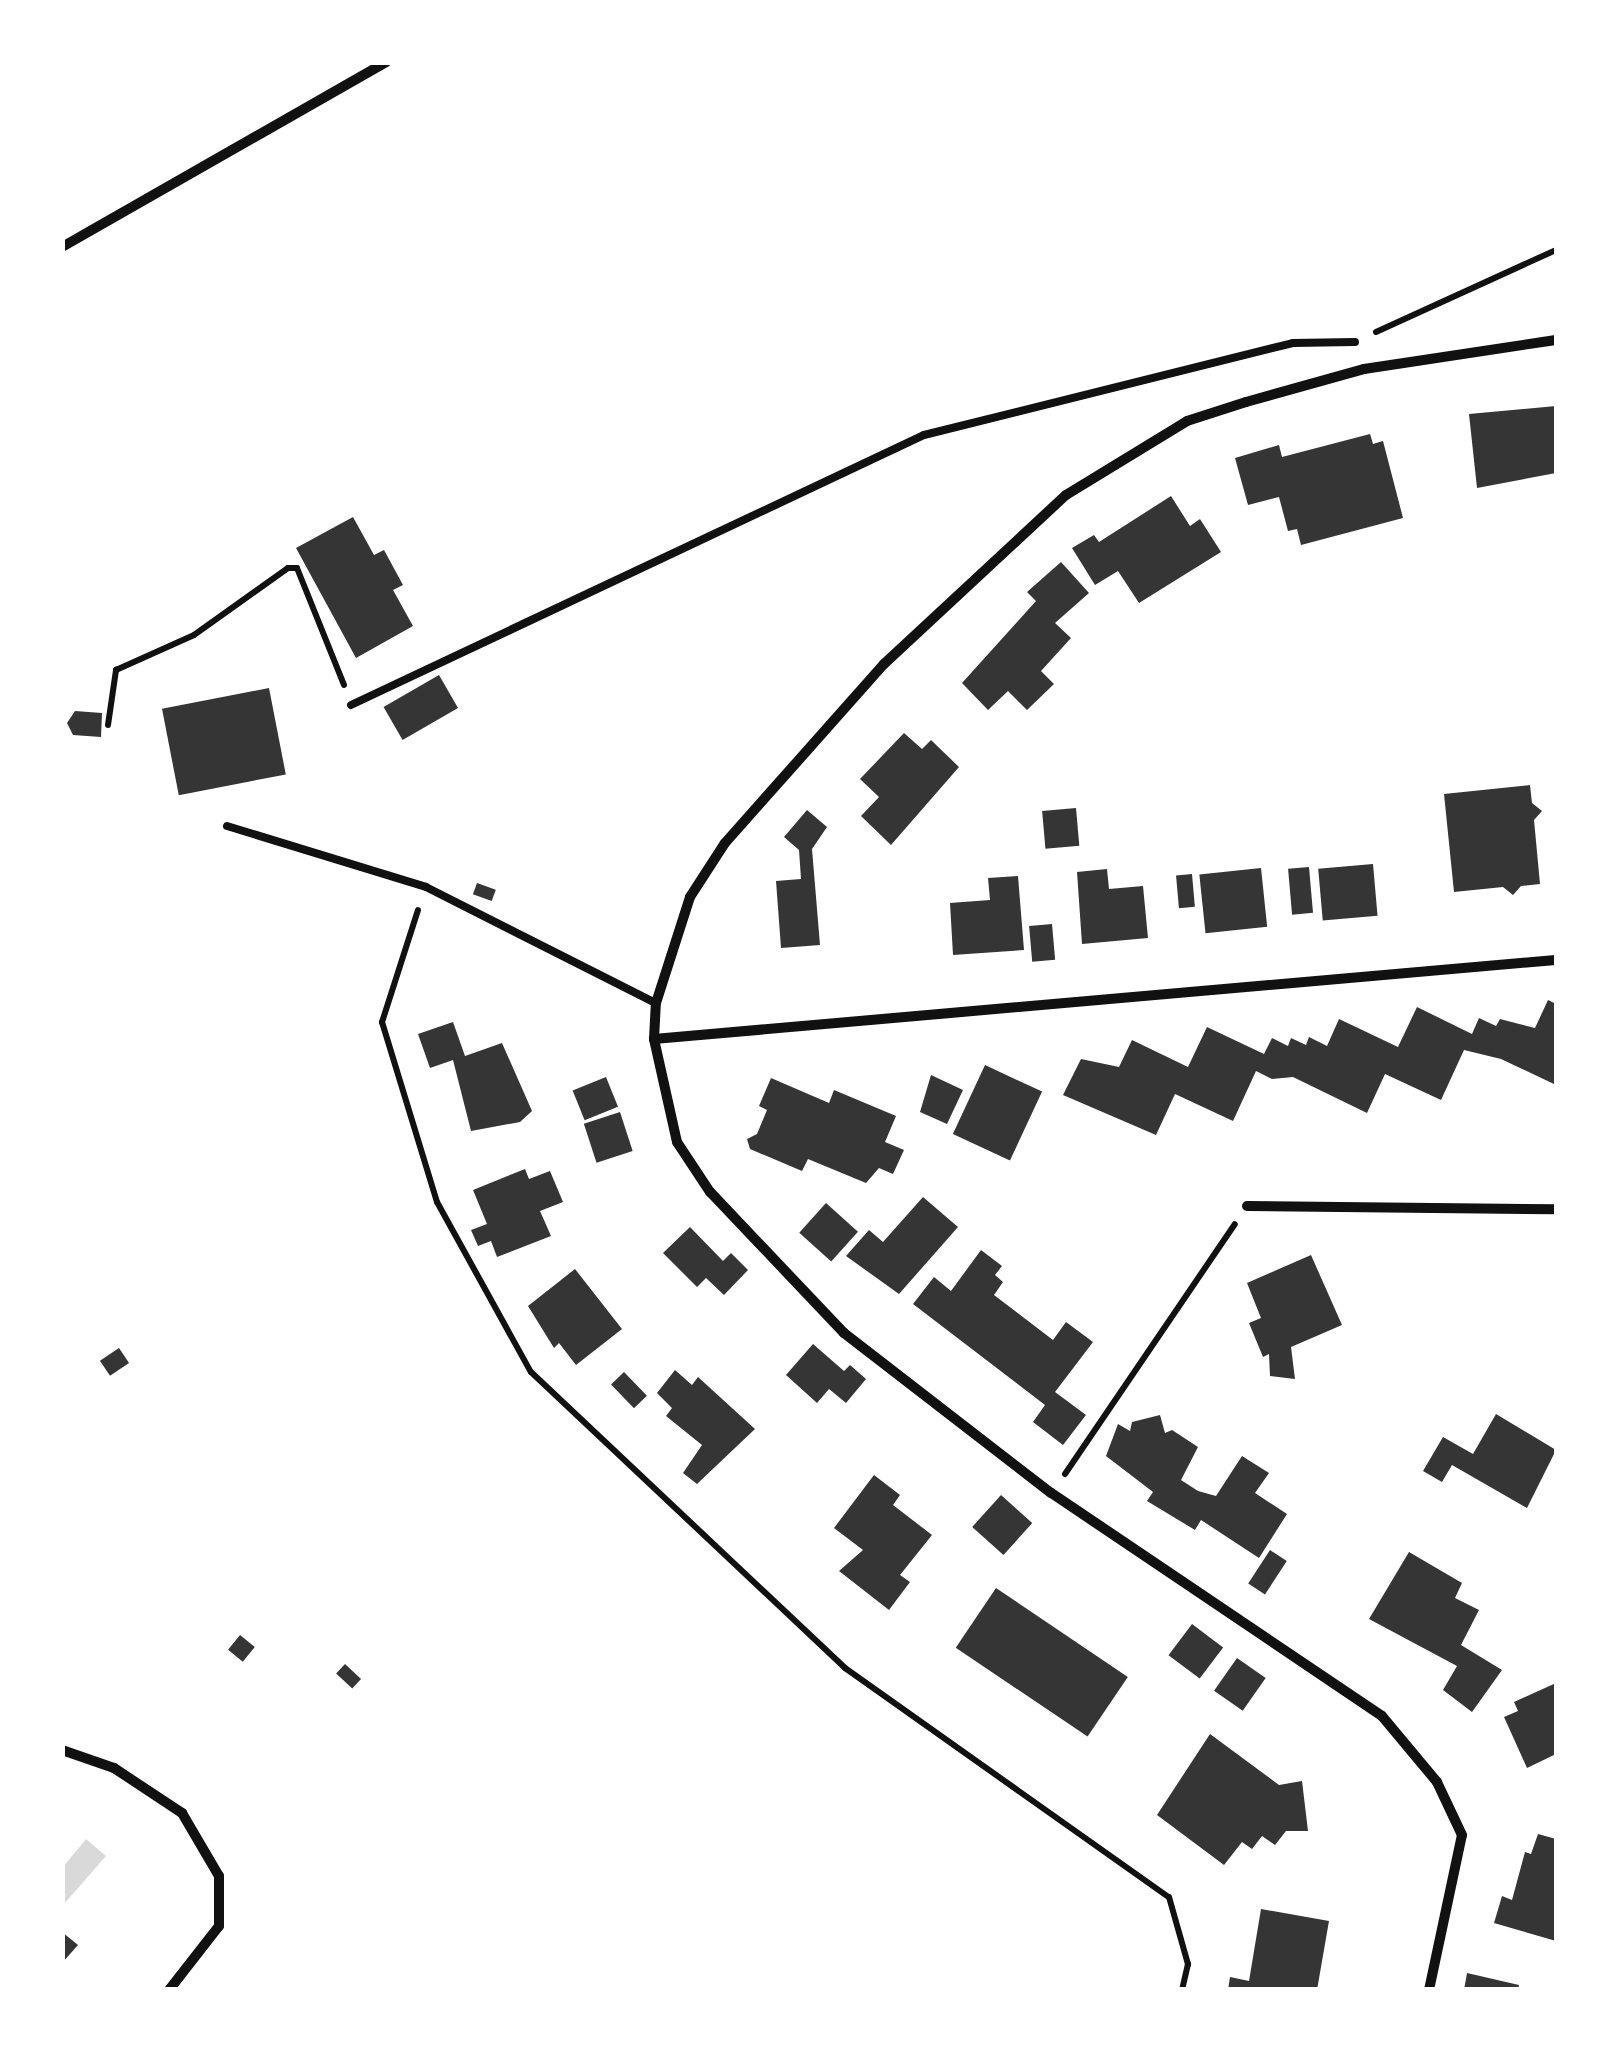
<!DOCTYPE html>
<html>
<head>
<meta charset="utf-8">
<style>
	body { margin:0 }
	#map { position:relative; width:1619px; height:2052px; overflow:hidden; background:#fff; font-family:Poppins,sans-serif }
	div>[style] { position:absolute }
	.water>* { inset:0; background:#d9d9d9 }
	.building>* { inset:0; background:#353535; transform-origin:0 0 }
	.path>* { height:6px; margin:-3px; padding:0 3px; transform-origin:3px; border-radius:3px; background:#111 }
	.service>* { height:8px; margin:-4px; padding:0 4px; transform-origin:4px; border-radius:4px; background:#111 }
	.minor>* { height:10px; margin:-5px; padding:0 5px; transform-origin:5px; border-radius:5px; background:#111 }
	span { translate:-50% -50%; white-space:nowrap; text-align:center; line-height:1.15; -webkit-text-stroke:10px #fff; paint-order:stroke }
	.frame { position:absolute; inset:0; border:65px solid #fff; pointer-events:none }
</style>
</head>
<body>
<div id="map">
	<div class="water">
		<i style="clip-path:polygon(86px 1839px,106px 1856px,64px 1904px,63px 1867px)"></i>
	</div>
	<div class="building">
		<i style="clip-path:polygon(1556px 406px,1556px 473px,1477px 488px,1469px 414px)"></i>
		<i style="clip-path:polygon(1370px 434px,1373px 444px,1383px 441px,1403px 518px,1301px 545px,1297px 529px,1288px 531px,1279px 497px,1248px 505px,1235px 458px,1279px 445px,1282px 457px)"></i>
		<i style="clip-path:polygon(1171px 496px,1190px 526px,1200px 519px,1221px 552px,1139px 603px,1118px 571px,1095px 585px,1072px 548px,1094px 535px,1099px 542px)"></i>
		<i style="clip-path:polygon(353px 517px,374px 555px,384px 550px,403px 585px,393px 590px,413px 626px,356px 658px,296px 548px)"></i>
		<i style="clip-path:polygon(1061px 562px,1089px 593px,1055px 623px,1071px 638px,1041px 671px,1054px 684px,1027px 710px,1008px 691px,988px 710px,962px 683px,1036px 601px,1027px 592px)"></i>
		<i style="left:439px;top:675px;width:38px;height:64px;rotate:60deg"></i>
		<i style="left:269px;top:688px;width:88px;height:109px;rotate:79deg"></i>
		<i style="clip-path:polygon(75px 711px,102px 713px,101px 737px,73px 735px,67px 723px)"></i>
		<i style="clip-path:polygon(904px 733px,922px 749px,931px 740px,959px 767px,891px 845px,861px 816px,879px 797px,860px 779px)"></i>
		<i style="clip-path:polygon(1530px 785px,1532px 803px,1542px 811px,1534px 820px,1540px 884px,1521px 886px,1513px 895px,1503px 887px,1454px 892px,1444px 794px)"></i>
		<i style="left:1076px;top:808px;width:38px;height:34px;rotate:85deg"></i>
		<i style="clip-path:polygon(807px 810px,827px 827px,812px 849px,820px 945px,781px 948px,776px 881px,801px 879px,799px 850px,784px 837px)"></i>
		<i style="left:1373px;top:864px;width:52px;height:55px;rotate:85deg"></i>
		<i style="left:1309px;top:867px;width:46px;height:21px;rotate:85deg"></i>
		<i style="left:1261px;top:868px;width:59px;height:62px;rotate:84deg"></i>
		<i style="clip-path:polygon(1107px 869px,1109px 889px,1143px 886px,1148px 938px,1082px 944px,1077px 872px)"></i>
		<i style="left:1192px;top:874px;width:33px;height:16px;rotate:85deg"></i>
		<i style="clip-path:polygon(1018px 876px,1024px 950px,953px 955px,950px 903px,990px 900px,988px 878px)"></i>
		<i style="left:477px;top:883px;width:20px;height:12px;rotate:20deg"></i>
		<i style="left:1052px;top:924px;width:36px;height:23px;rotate:85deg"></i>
		<i style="clip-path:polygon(1548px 1000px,1556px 1004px,1556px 1085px,1501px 1059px,1464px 1050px,1441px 1100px,1385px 1074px,1367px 1113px,1293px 1077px,1272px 1079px,1256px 1071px,1233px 1121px,1175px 1094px,1156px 1135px,1063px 1095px,1081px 1059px,1119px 1067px,1132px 1040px,1188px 1067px,1207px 1027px,1264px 1054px,1272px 1038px,1288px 1046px,1291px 1038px,1306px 1045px,1309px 1037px,1327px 1046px,1339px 1019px,1398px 1047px,1417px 1007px,1472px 1034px,1479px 1018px,1496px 1026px,1500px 1019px,1535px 1028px)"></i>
		<i style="clip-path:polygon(453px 1022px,465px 1056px,502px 1043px,532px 1111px,520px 1122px,471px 1131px,453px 1060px,430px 1068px,418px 1034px)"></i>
		<i style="left:985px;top:1065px;width:63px;height:76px;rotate:25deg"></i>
		<i style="clip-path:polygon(931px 1075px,963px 1090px,947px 1124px,920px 1112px)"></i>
		<i style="left:606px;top:1077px;width:32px;height:36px;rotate:68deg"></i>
		<i style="clip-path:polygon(771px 1078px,829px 1103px,834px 1090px,896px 1116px,885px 1142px,904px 1150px,893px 1174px,879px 1168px,866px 1183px,808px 1159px,802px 1171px,750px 1149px,747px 1139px,757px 1134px,767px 1110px,759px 1106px)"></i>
		<i style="left:620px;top:1112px;width:41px;height:38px;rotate:72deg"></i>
		<i style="clip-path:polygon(525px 1169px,529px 1179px,550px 1171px,563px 1202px,540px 1211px,551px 1236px,497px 1257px,491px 1241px,478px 1246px,471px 1230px,487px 1224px,473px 1190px)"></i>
		<i style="clip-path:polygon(923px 1197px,958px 1227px,899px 1294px,846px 1256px,869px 1230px,883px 1242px)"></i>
		<i style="left:826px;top:1203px;width:43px;height:40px;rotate:42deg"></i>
		<i style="clip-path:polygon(690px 1227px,723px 1261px,731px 1253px,748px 1270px,724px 1295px,706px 1278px,697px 1287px,663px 1253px)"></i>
		<i style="clip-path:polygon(981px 1250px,1002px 1266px,995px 1275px,1003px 1282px,994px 1295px,1053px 1340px,1066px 1322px,1093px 1342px,1055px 1392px,1086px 1415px,1063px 1445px,1033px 1422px,1045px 1405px,913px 1304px,934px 1277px,951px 1291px)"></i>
		<i style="clip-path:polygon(1311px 1255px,1342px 1325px,1291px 1347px,1295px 1379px,1270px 1376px,1269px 1354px,1263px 1357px,1249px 1323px,1261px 1318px,1247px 1283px)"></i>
		<i style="clip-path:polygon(575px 1269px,622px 1329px,576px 1365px,559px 1343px,554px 1348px,528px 1306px)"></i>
		<i style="clip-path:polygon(813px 1344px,844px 1371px,850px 1365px,866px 1379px,846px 1403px,829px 1389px,817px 1403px,786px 1375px)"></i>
		<i style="left:119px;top:1348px;width:18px;height:23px;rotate:56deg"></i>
		<i style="clip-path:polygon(675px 1370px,692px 1385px,698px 1377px,755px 1429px,697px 1484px,683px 1473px,702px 1445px,666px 1416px,672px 1408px,657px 1393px)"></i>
		<i style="left:624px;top:1372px;width:33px;height:18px;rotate:46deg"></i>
		<i style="clip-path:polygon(1496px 1414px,1556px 1450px,1527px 1508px,1452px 1465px,1442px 1482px,1423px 1471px,1443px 1437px,1473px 1454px)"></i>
		<i style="clip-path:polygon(1160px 1415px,1165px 1433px,1172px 1430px,1198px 1447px,1181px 1480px,1198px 1491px,1216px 1496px,1242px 1456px,1269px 1473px,1255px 1493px,1287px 1514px,1259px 1558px,1201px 1520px,1195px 1530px,1147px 1501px,1153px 1492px,1106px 1456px,1118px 1424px,1130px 1431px,1132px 1422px)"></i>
		<i style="clip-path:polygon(874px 1475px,900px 1495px,893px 1505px,932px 1535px,900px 1575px,910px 1582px,889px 1610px,839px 1571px,863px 1550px,834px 1528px)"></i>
		<i style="left:1001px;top:1495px;width:42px;height:43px;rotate:42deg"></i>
		<i style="left:1270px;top:1550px;width:20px;height:40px;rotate:33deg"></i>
		<i style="clip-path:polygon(1409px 1552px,1462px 1583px,1455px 1598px,1479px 1610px,1461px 1645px,1502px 1670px,1472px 1712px,1443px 1690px,1457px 1666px,1369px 1619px)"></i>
		<i style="left:996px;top:1588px;width:159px;height:72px;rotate:34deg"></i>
		<i style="left:1192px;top:1624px;width:39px;height:39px;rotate:37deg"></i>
		<i style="left:240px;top:1635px;width:19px;height:19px;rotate:39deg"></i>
		<i style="left:1237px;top:1658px;width:35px;height:40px;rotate:35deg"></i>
		<i style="left:345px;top:1664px;width:22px;height:13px;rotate:43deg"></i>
		<i style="clip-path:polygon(1556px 1683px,1556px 1754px,1527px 1768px,1504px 1717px,1518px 1711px,1514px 1702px)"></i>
		<i style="clip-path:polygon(1210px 1734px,1279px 1785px,1302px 1781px,1308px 1831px,1286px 1831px,1275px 1845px,1262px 1836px,1252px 1849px,1242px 1842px,1224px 1865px,1157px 1815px)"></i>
		<i style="clip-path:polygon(1538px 1834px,1556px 1839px,1556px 1941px,1494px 1923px,1502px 1896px,1512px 1900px,1525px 1852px,1531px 1854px)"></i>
		<i style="clip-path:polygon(1261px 1909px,1329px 1921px,1317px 1990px,1228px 1990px,1230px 1977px,1249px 1981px)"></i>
		<i style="clip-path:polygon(62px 1932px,78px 1945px,62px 1963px)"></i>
		<i style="clip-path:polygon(1467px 1973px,1519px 1985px,1518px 1990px,1464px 1990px)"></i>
	</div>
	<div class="path">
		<i style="left:1376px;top:332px;width:198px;rotate:-24.5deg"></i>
		<i style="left:108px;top:725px;width:56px;rotate:-81.7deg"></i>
		<i style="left:116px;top:670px;width:85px;rotate:-24.2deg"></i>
		<i style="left:194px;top:635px;width:115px;rotate:-35.5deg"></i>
		<i style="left:288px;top:568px;width:9px"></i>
		<i style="left:297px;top:568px;width:126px;rotate:68.1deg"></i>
		<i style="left:418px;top:910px;width:118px;rotate:107.8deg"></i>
		<i style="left:382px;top:1022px;width:188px;rotate:73deg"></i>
		<i style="left:437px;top:1202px;width:194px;rotate:61.1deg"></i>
		<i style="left:531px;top:1372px;width:432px;rotate:43.3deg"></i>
		<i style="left:845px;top:1668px;width:397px;rotate:35.3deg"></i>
		<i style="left:1169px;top:1897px;width:70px;rotate:74.2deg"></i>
		<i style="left:1188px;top:1964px;width:27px;rotate:103deg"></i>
		<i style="left:1065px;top:1474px;width:302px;rotate:-55.8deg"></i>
	</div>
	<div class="service">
		<i style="left:351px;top:705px;width:633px;rotate:-25.23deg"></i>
		<i style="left:924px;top:435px;width:380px;rotate:-14deg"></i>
		<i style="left:1293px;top:343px;width:62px;rotate:-0.9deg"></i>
		<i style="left:227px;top:826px;width:208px;rotate:17deg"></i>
		<i style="left:426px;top:887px;width:258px;rotate:26.8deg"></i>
	</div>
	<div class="minor">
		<i style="left:62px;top:247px;width:373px;rotate:-29.7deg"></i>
		<i style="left:654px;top:1039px;width:905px;rotate:-5.01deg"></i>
		<i style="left:1247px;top:1206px;width:309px;rotate:0.6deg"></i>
		<i style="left:62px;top:1750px;width:55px;rotate:19.1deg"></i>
		<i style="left:114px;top:1768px;width:82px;rotate:33.5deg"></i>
		<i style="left:182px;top:1813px;width:73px;rotate:59.6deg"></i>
		<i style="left:219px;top:1876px;width:50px;rotate:90deg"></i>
		<i style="left:219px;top:1926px;width:81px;rotate:128deg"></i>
		<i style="left:1429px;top:1990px;width:158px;rotate:-78deg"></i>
		<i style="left:1462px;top:1835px;width:59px;rotate:-115.3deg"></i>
		<i style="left:1437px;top:1782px;width:86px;rotate:-129.8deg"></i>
		<i style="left:1382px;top:1716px;width:399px;rotate:-146deg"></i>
		<i style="left:1051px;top:1493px;width:262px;rotate:-142.3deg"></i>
		<i style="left:844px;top:1333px;width:195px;rotate:-133.5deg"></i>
		<i style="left:710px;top:1192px;width:60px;rotate:-123.4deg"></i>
		<i style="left:677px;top:1142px;width:106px;rotate:-102.6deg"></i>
		<i style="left:654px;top:1039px;width:36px;rotate:-87deg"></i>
		<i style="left:656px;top:1003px;width:111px;rotate:-72.2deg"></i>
		<i style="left:690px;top:897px;width:64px;rotate:-57.1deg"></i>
		<i style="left:725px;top:843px;width:239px;rotate:-48.4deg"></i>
		<i style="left:884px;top:664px;width:248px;rotate:-42.9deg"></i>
		<i style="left:1066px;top:495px;width:142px;rotate:-31.4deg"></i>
		<i style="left:1187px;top:421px;width:62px;rotate:-17.9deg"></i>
		<i style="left:1246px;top:402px;width:123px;rotate:-15.6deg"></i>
		<i style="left:1364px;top:369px;width:194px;rotate:-8.6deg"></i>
	</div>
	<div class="frame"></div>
</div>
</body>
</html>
